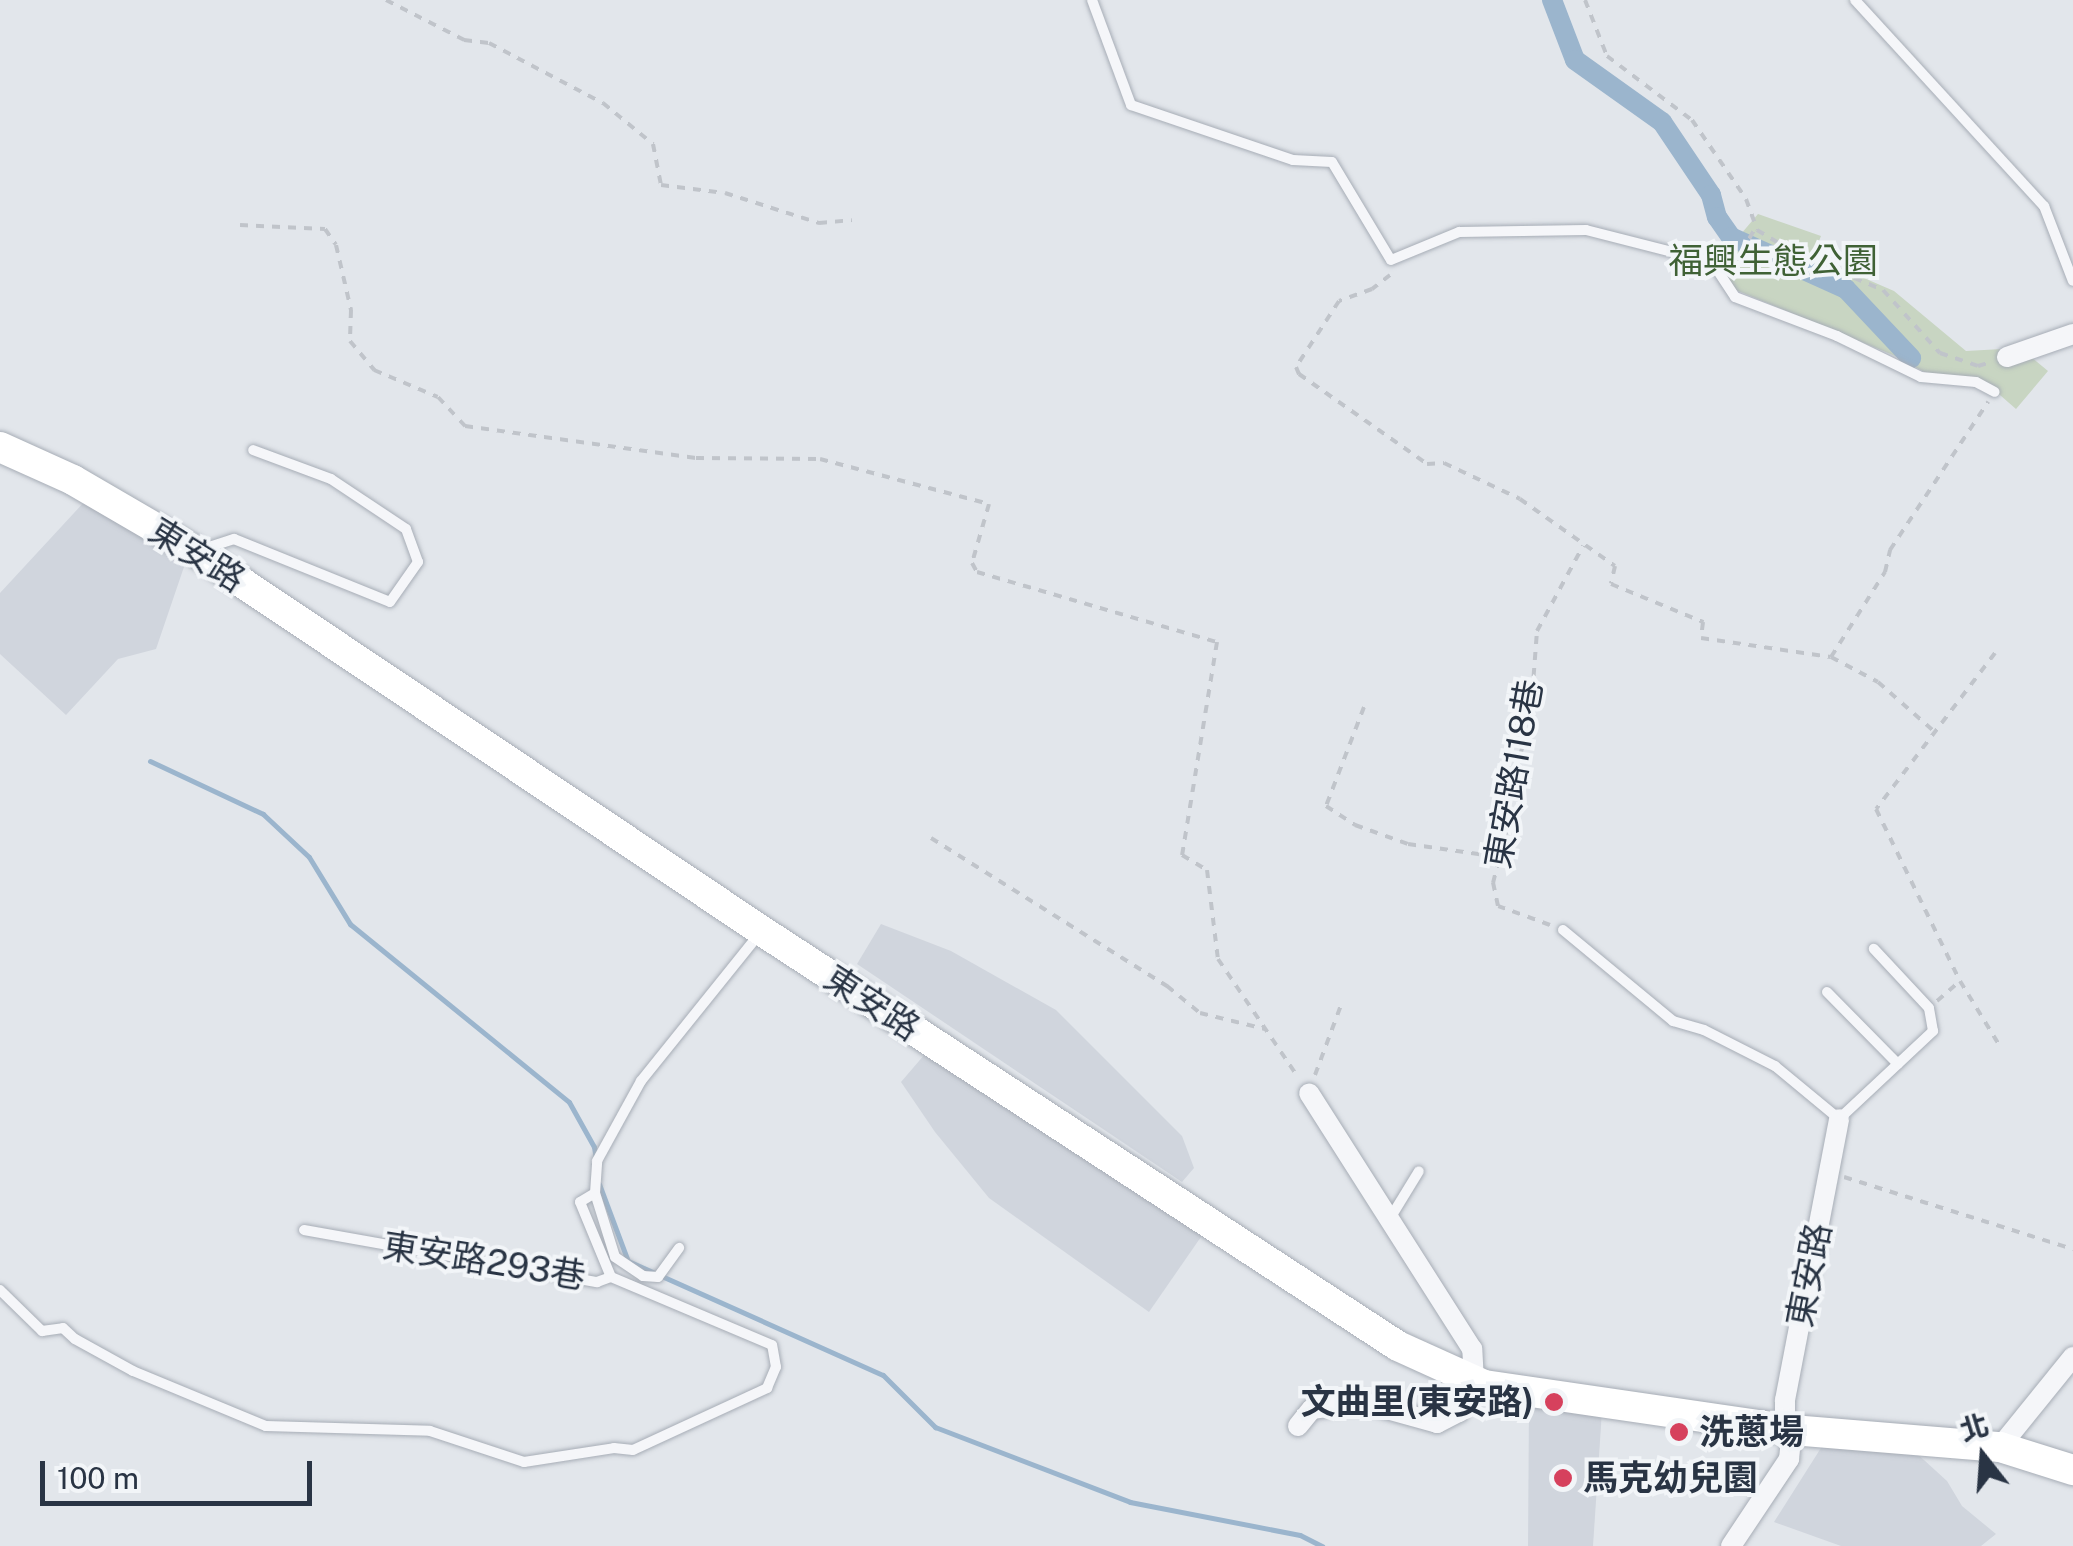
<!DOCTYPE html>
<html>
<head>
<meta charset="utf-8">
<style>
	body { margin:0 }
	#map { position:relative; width:2073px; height:1546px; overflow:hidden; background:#e2e6eb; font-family:"Public Sans","Noto Sans TC",sans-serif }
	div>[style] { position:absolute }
	.built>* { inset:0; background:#d0d5dd }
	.green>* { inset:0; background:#c8d5c2 }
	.stream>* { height:5px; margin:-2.5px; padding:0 2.5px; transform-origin:2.5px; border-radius:2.5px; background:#9bb5cd }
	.canal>* { height:20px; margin:-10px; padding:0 10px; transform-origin:10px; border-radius:10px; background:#9bb5cd }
	.path>* { height:4px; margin-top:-2px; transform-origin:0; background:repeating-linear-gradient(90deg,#c0c4ca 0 8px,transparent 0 16px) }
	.roads { filter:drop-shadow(0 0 2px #a7adb6) drop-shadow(0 0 2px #a7adb6) }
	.lane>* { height:10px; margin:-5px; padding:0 5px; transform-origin:5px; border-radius:5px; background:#f5f6f9 }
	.street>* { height:20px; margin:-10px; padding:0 10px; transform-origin:10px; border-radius:10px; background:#f5f6f9 }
	.secondary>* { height:30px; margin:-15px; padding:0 15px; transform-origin:15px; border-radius:15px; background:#fff }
	.dots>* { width:28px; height:28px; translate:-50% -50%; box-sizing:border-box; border:5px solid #f2f5f8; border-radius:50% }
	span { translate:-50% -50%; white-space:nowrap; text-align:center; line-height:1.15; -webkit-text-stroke:8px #f2f5f8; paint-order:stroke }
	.park-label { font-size:35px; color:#3f6135 }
	.street-label { font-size:35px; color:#293444 }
	.poi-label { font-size:35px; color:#293444; font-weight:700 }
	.right { translate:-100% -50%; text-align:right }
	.left { translate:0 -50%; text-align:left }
	.north { position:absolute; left:1933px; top:1406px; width:100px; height:100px; -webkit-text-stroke:8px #f2f5f8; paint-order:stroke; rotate:343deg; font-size:28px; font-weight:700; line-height:40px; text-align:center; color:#293444 }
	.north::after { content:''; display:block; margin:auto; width:35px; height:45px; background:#293444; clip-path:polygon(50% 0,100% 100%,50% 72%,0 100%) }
	.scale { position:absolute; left:40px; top:1461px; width:272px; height:45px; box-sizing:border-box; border:5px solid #293444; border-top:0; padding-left:12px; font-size:30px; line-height:35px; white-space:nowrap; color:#293444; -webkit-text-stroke:8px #f2f5f8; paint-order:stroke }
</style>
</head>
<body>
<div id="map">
	<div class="built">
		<i style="clip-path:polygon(86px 500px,185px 564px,156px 649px,118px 659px,66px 715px,0 654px,0 593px)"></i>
		<i style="clip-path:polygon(881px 924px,951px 951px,1056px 1010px,1182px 1136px,1194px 1168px,1182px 1182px,857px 964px)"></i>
		<i style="clip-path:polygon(925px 1054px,1203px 1234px,1149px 1312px,989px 1198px,935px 1132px,901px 1082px)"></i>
		<i style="clip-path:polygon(1529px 1404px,1602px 1411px,1593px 1546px,1528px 1546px)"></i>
		<i style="clip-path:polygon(1826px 1440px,1913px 1450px,1947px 1481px,1962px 1506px,1996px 1534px,1981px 1546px,1841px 1546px,1774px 1522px)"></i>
	</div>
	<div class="green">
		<i style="clip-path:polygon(1758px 214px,1821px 236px,1813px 256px,1894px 291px,1966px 351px,2020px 348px,2048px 371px,2016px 409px,1985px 382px,1943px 382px,1893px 355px,1731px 288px,1717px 262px)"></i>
	</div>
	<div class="stream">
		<i style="left:150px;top:761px;width:125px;rotate:25.1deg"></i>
		<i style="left:263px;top:814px;width:63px;rotate:43.1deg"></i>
		<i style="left:309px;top:857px;width:79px;rotate:58.5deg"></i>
		<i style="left:350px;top:924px;width:282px;rotate:39.1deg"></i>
		<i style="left:569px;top:1102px;width:51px;rotate:60.9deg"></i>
		<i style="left:594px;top:1147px;width:11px;rotate:80deg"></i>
		<i style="left:599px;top:1184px;width:82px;rotate:69.4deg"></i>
		<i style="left:628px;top:1261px;width:279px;rotate:24.1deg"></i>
		<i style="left:883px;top:1375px;width:74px;rotate:45deg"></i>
		<i style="left:935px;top:1427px;width:209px;rotate:21deg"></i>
		<i style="left:1130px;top:1502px;width:173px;rotate:11deg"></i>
		<i style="left:1300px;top:1535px;width:25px;rotate:27deg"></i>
	</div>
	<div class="canal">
		<i style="left:1552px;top:0;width:64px;rotate:69deg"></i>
		<i style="left:1575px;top:60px;width:107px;rotate:35.5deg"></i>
		<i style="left:1662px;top:122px;width:88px;rotate:56.1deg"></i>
		<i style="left:1711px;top:195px;width:23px;rotate:75deg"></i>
		<i style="left:1717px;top:217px;width:24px;rotate:55deg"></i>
		<i style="left:1731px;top:237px;width:126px;rotate:24.3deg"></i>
		<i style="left:1846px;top:289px;width:95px;rotate:46.7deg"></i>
	</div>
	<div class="path">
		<i style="left:386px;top:0;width:88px;rotate:27.1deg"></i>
		<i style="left:464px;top:40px;width:25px;rotate:7deg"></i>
		<i style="left:489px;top:43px;width:129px;rotate:27.8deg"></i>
		<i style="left:603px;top:103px;width:65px;rotate:39.4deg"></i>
		<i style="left:653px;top:144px;width:42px;rotate:79deg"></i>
		<i style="left:661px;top:185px;width:64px;rotate:7.1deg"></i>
		<i style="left:725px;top:193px;width:99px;rotate:17.7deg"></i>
		<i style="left:819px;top:223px;width:33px;rotate:-5deg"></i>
		<i style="left:1585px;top:0;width:60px;rotate:68.6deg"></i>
		<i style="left:1607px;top:56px;width:106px;rotate:37deg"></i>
		<i style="left:1692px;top:120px;width:96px;rotate:55.6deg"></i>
		<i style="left:1746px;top:199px;width:33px;rotate:70deg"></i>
		<i style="left:1757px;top:230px;width:44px;rotate:31.2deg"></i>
		<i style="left:1795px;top:253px;width:95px;rotate:22.8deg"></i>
		<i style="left:1883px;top:290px;width:85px;rotate:47.9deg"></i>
		<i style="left:1940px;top:353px;width:40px;rotate:18.9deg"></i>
		<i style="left:1978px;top:366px;width:10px;rotate:-17deg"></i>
		<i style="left:240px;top:225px;width:85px;rotate:2.7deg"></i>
		<i style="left:325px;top:229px;width:19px;rotate:55deg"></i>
		<i style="left:336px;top:245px;width:67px;rotate:77deg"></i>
		<i style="left:351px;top:310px;width:31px;rotate:92deg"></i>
		<i style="left:350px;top:341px;width:38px;rotate:50deg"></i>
		<i style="left:374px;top:370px;width:69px;rotate:22.9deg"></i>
		<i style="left:438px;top:397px;width:40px;rotate:47deg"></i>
		<i style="left:465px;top:426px;width:233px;rotate:7.9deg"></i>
		<i style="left:696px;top:458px;width:124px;rotate:0.5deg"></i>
		<i style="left:820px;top:459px;width:175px;rotate:14.9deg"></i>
		<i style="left:989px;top:504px;width:61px;rotate:106.1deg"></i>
		<i style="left:972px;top:563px;width:10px;rotate:61deg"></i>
		<i style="left:977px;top:572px;width:250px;rotate:16.3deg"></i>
		<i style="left:1217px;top:642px;width:216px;rotate:99.3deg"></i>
		<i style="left:1182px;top:855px;width:29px;rotate:31deg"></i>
		<i style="left:1207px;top:870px;width:90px;rotate:83deg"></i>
		<i style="left:1218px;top:959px;width:143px;rotate:55.9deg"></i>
		<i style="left:1733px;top:266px;width:45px;rotate:-59.5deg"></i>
		<i style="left:1390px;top:275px;width:23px;rotate:142deg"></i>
		<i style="left:1372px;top:289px;width:35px;rotate:160deg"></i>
		<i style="left:1339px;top:301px;width:79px;rotate:123.1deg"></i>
		<i style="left:1296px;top:367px;width:8px;rotate:67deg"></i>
		<i style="left:1299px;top:374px;width:156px;rotate:35.1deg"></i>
		<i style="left:1427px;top:464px;width:17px;rotate:-3deg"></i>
		<i style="left:1444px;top:463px;width:84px;rotate:25.3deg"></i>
		<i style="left:1520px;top:499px;width:116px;rotate:35.2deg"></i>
		<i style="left:1615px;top:566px;width:18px;rotate:103deg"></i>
		<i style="left:1611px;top:584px;width:100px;rotate:22.4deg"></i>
		<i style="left:1703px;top:622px;width:16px;rotate:97deg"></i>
		<i style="left:1701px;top:638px;width:131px;rotate:8.3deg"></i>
		<i style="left:1831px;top:657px;width:53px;rotate:28deg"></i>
		<i style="left:1878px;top:682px;width:76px;rotate:41.3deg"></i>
		<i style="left:1995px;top:653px;width:196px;rotate:127.3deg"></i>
		<i style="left:1876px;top:809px;width:191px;rotate:64deg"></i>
		<i style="left:1960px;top:981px;width:79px;rotate:58.5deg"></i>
		<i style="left:1831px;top:657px;width:101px;rotate:-57.6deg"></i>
		<i style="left:1885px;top:572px;width:23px;rotate:-77deg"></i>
		<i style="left:1890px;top:550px;width:178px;rotate:-56.5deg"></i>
		<i style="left:1364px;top:707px;width:106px;rotate:111deg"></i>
		<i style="left:1326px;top:806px;width:35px;rotate:33deg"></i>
		<i style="left:1355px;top:825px;width:56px;rotate:19.7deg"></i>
		<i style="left:1408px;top:844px;width:92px;rotate:8.1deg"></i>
		<i style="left:931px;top:838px;width:279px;rotate:32.1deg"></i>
		<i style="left:1167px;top:986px;width:43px;rotate:39.3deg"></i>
		<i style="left:1200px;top:1013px;width:67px;rotate:13.8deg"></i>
		<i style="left:1550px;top:925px;width:55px;rotate:-159.9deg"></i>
		<i style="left:1498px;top:906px;width:24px;rotate:-102deg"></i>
		<i style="left:1493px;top:883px;width:61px;rotate:-75.7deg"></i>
		<i style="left:1508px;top:824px;width:23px;rotate:-97deg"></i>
		<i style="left:1505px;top:801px;width:81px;rotate:-72deg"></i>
		<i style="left:1530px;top:724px;width:93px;rotate:-85.7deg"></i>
		<i style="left:1537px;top:631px;width:97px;rotate:-61.6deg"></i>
		<i style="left:1937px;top:1001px;width:30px;rotate:-41deg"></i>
		<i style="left:1315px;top:1075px;width:75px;rotate:-69.6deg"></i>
		<i style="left:1844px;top:1177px;width:240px;rotate:17.5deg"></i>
	</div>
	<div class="roads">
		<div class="lane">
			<i style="left:1092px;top:0;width:112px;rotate:69.6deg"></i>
			<i style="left:1131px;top:105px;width:171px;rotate:18.8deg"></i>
			<i style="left:1293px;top:160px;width:39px;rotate:3deg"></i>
			<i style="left:1332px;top:162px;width:114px;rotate:59deg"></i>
			<i style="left:1391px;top:260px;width:74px;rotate:-22.4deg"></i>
			<i style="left:1459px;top:232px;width:127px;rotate:-0.9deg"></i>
			<i style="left:1586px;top:230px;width:130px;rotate:14.3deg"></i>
			<i style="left:1712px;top:262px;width:42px;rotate:56.7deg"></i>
			<i style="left:1735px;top:297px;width:109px;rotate:20.9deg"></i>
			<i style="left:1837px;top:336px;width:93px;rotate:26deg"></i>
			<i style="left:1921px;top:377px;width:55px;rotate:5.2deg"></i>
			<i style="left:1976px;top:382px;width:21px;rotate:28deg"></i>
			<i style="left:1855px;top:0;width:280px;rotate:47.5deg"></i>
			<i style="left:2044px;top:206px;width:80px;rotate:68.9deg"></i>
			<i style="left:200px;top:550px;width:36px;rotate:-18deg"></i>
			<i style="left:234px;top:539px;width:168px;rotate:22deg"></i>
			<i style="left:390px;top:602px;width:49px;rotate:-55deg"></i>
			<i style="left:418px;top:562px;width:35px;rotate:-110deg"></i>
			<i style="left:406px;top:529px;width:90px;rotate:-146.3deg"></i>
			<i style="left:331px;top:479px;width:83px;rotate:-159.6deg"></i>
			<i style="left:1563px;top:930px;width:143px;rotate:39.6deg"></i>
			<i style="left:1673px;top:1021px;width:32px;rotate:16deg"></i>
			<i style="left:1704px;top:1030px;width:80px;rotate:26.9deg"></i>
			<i style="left:1775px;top:1066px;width:83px;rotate:39.6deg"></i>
			<i style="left:1839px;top:1119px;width:129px;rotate:-43.1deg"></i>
			<i style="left:1933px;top:1031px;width:23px;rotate:-100deg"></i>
			<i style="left:1929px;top:1008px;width:81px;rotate:-133deg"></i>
			<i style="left:1827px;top:992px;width:101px;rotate:45.4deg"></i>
			<i style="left:595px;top:1193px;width:67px;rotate:72.6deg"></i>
			<i style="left:615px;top:1257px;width:34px;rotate:34deg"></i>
			<i style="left:643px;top:1276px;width:15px;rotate:4deg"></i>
			<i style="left:658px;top:1277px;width:36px;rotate:-54deg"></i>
			<i style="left:1389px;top:1220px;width:57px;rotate:-58.5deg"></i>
			<i style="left:304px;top:1230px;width:298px;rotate:10.1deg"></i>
			<i style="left:597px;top:1282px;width:15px;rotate:-20deg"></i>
			<i style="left:611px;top:1277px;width:81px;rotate:-112.5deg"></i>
			<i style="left:580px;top:1202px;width:17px;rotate:-31deg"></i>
			<i style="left:595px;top:1193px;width:32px;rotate:-86deg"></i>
			<i style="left:597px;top:1161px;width:91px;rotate:-61.2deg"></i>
			<i style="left:641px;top:1081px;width:191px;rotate:-51.2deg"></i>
			<i style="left:0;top:1290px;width:59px;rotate:44.3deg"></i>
			<i style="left:42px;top:1331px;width:21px;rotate:-8deg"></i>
			<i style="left:63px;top:1328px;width:16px;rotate:43deg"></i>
			<i style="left:75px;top:1339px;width:66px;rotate:28.9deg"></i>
			<i style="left:133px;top:1371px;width:144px;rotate:22.5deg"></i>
			<i style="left:266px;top:1426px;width:164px;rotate:1.7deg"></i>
			<i style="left:430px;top:1431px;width:99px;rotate:18.3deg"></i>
			<i style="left:524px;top:1462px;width:91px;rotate:-8.8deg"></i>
			<i style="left:614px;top:1448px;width:19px;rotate:6deg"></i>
			<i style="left:633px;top:1450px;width:148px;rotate:-24.8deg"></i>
			<i style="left:767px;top:1388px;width:23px;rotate:-67deg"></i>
			<i style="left:776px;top:1367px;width:22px;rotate:-100deg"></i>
			<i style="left:772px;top:1345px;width:175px;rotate:-157.1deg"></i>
		</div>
		<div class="street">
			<i style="left:2007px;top:357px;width:70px;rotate:-19.2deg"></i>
			<i style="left:1298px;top:1426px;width:22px;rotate:-51deg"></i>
			<i style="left:1312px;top:1409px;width:50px;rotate:-8deg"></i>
			<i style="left:1362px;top:1402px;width:78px;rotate:15.6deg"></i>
			<i style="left:1437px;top:1423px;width:25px;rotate:-27deg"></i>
			<i style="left:1459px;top:1412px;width:34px;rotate:-63deg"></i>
			<i style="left:1474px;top:1382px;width:33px;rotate:-93deg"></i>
			<i style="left:1472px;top:1349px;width:303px;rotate:-122.5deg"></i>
			<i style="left:2000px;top:1447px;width:116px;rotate:-51deg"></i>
			<i style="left:1731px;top:1546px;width:105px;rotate:-56.3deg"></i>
			<i style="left:1789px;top:1459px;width:29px;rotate:-84deg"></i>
			<i style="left:1792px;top:1430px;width:15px;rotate:-118deg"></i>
			<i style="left:1785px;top:1417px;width:17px;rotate:-90deg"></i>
			<i style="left:1785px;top:1400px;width:286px;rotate:-79.1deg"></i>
		</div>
		<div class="secondary">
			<i style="left:0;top:447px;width:80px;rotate:24.3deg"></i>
			<i style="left:73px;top:480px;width:141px;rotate:30.2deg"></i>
			<i style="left:195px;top:551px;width:683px;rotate:33.83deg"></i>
			<i style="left:762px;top:931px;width:759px;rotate:33.13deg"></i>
			<i style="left:1398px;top:1346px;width:94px;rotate:24.4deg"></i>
			<i style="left:1484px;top:1385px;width:311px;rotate:8.3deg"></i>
			<i style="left:1792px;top:1430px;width:209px;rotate:4.7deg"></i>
			<i style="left:2000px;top:1447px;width:77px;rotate:17.5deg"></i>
		</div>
	</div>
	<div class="dots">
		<i style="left:1554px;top:1402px;background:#d6415d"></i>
		<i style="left:1679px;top:1432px;background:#d6415d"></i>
		<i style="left:1563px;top:1478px;background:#d6415d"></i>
	</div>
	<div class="park-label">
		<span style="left:1773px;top:261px">福興生態公園</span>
	</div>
	<div class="street-label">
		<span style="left:197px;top:555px;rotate:32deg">東安路</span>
		<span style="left:1514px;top:774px;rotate:-80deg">東安路118巷</span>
		<span style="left:872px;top:1003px;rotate:33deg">東安路</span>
		<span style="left:484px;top:1261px;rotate:9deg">東安路293巷</span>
		<span style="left:1809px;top:1275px;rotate:-79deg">東安路</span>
	</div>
	<div class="poi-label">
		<span class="right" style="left:1534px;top:1402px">文曲里(東安路)</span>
		<span class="left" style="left:1699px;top:1432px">洗蔥場</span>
		<span class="left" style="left:1583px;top:1478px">馬克幼兒園</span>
	</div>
	<div class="north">北</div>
	<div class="scale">100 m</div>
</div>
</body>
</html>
